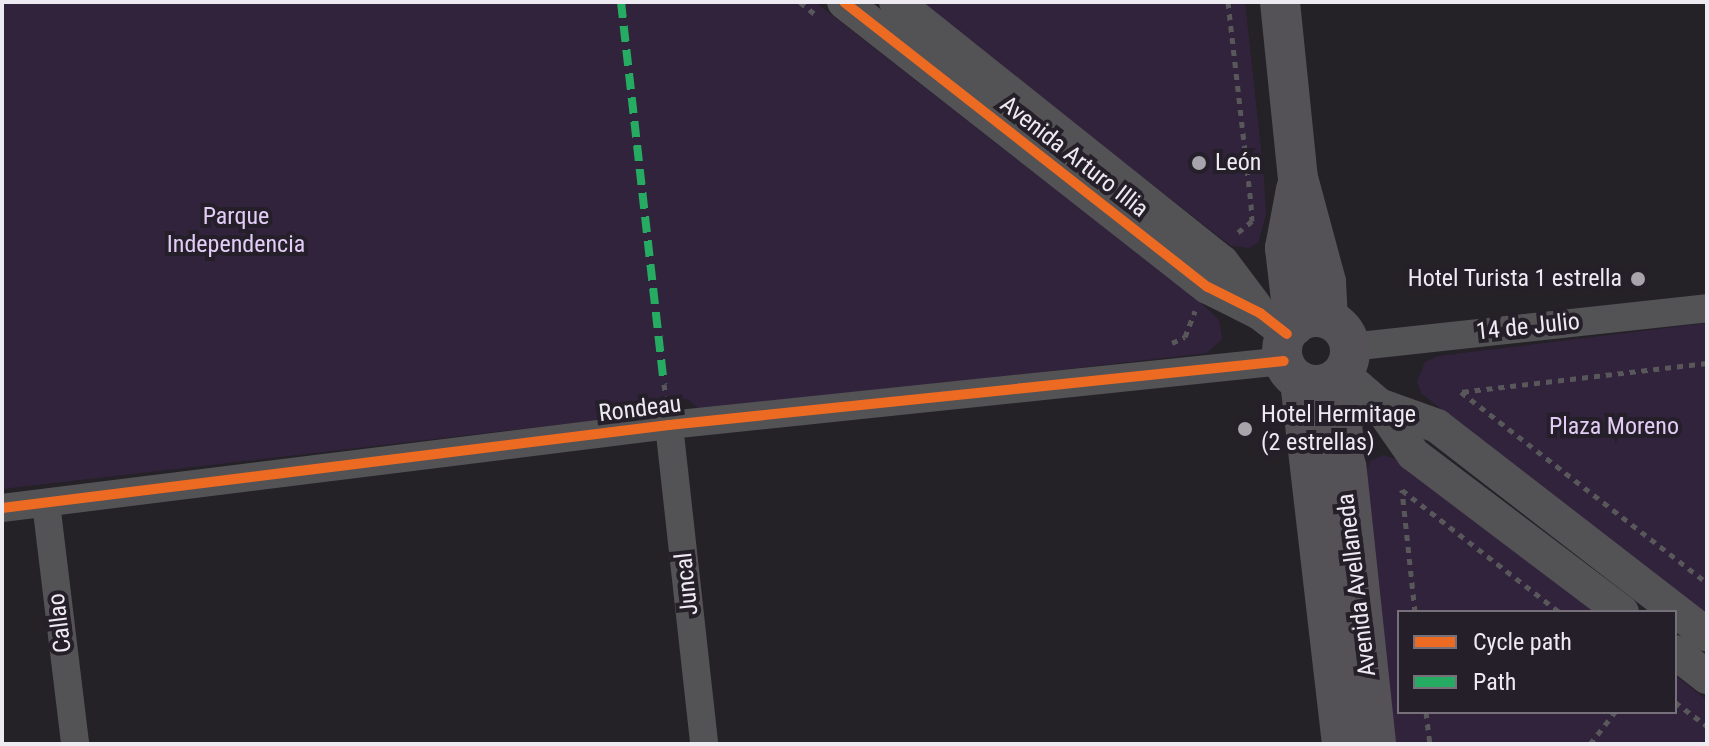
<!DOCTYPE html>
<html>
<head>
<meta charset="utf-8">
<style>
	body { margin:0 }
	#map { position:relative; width:1709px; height:746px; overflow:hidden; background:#242127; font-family:"Roboto Condensed",sans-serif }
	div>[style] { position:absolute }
	.green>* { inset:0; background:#32233d }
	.path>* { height:5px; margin-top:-2.5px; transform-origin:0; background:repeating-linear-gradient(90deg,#58575a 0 6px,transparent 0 12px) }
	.minor>* { height:28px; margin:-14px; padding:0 14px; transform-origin:14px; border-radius:14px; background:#535254 }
	.tertiary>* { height:34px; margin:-17px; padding:0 17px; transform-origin:17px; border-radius:17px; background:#535254 }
	.secondary>* { height:40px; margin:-20px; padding:0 20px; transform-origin:20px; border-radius:20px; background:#545256 }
	.secondary>.ring { margin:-20px; padding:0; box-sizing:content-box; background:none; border:40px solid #545256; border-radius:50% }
	.quiet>* { height:8px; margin-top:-4px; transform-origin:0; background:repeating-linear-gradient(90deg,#26ab63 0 16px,transparent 0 24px) }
	.cycleway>* { height:10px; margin:-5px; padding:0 5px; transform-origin:5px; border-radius:5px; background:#ed6a23 }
	.dots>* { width:22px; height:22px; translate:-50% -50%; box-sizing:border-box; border:4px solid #241f29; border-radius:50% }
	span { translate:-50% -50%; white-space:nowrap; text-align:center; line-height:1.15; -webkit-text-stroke:8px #241f29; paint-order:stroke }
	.street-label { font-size:24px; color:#eeeaf2 }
	.poi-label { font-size:24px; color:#eeeaf2 }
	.left { translate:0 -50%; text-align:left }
	.right { translate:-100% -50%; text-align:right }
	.park-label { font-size:24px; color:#e3cdf6 }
	.frame { position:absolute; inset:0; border:4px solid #eeeaf2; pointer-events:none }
	.legend { position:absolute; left:1397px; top:610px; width:280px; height:104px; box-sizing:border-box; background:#241f29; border:2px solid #757079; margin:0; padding:10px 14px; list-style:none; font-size:24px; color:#eeeaf2 }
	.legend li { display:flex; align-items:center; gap:16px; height:40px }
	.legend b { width:40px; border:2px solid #757079 }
</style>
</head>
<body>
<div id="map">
	<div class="green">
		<i style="clip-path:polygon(2px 2px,815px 2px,1200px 302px,1219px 320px,1222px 339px,1207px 353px,702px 411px,687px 399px,644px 402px,634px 416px,2px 489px)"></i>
		<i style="clip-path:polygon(918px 2px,1245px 2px,1264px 177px,1266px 215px,1258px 243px,1249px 248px,1231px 246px)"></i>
		<i style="clip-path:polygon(1707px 323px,1707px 616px,1422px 394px,1417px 382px,1425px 362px,1438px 356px)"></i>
		<i style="clip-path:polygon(1383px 455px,1396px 459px,1594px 612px,1399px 612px,1399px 712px,1675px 712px,1675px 675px,1707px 700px,1707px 744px,1395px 744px,1366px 474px,1370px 461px)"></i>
	</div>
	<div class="path">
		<i style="left:800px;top:2px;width:19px;rotate:39deg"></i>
		<i style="left:1228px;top:2px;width:203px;rotate:83.5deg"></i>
		<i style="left:1251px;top:204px;width:17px;rotate:87deg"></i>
		<i style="left:1252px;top:221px;width:22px;rotate:141deg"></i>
		<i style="left:1172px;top:343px;width:14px;rotate:-25deg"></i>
		<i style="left:1185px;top:337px;width:28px;rotate:-69deg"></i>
		<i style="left:1707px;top:363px;width:248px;rotate:173.3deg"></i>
		<i style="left:1461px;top:392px;width:311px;rotate:37.8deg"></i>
		<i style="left:664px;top:384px;width:15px;rotate:82deg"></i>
		<i style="left:1415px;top:612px;width:123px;rotate:-96.1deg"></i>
		<i style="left:1402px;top:490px;width:199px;rotate:37.8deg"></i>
		<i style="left:1675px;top:702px;width:40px;rotate:37deg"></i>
		<i style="left:1426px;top:712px;width:32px;rotate:83deg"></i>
		<i style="left:1590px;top:744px;width:41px;rotate:-52deg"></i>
	</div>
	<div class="minor">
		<i style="left:1350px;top:347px;width:359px;rotate:-6.2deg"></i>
		<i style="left:669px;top:425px;width:321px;rotate:83.7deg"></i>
		<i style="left:46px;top:503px;width:243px;rotate:83.1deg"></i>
		<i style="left:2px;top:508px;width:672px;rotate:-7.09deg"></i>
		<i style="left:669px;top:425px;width:618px;rotate:-5.94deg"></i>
	</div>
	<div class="tertiary">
		<i style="left:844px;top:2px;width:462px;rotate:38.1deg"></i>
		<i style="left:1208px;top:287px;width:58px;rotate:26.6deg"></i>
		<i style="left:1260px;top:313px;width:34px;rotate:38deg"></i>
		<i style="left:896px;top:2px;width:417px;rotate:38.6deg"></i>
		<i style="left:1222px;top:262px;width:55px;rotate:53.1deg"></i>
		<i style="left:1342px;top:373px;width:49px;rotate:40.9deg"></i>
		<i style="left:1379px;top:405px;width:60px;rotate:55.2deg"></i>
		<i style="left:1413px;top:454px;width:262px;rotate:37.1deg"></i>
		<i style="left:1379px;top:405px;width:62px;rotate:19.9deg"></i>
		<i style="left:1437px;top:426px;width:341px;rotate:37.7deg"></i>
		<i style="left:1675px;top:652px;width:41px;rotate:38deg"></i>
	</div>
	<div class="secondary">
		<i style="left:1280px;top:2px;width:177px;rotate:84.2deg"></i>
		<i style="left:1298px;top:178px;width:108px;rotate:74.9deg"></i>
		<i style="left:1326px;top:282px;width:37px;rotate:87deg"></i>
		<i class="ring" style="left:1282px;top:317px;width:28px;height:28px"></i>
		<i style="left:1294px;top:326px;width:79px;rotate:-96.6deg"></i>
		<i style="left:1285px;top:248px;width:60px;rotate:-79.4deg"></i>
		<i style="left:1337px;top:378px;width:368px;rotate:83.9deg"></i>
		<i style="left:1300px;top:381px;width:365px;rotate:83.4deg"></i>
	</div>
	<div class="quiet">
		<i style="left:621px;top:2px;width:384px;rotate:83.6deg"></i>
	</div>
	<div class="cycleway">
		<i style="left:844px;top:2px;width:462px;rotate:38.1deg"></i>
		<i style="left:1208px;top:287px;width:58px;rotate:26.6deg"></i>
		<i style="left:1260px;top:313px;width:34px;rotate:38deg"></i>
		<i style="left:2px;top:508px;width:672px;rotate:-7.09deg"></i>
		<i style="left:669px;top:425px;width:618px;rotate:-5.94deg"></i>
	</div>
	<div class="dots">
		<i style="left:1199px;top:163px;background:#a7a4ab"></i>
		<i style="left:1638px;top:279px;background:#a7a4ab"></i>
		<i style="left:1245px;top:429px;background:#a7a4ab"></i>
	</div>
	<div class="street-label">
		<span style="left:1074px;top:157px;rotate:38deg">Avenida Arturo Illia</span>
		<span style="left:1528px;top:327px;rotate:-6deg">14 de Julio</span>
		<span style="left:640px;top:409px;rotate:-7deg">Rondeau</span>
		<span style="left:687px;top:584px;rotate:-96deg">Juncal</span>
		<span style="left:1357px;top:585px;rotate:-97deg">Avenida Avellaneda</span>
		<span style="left:60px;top:623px;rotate:-97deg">Callao</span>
	</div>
	<div class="poi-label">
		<span class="left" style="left:1215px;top:163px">León</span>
		<span class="right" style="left:1622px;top:279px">Hotel Turista 1 estrella</span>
		<span class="left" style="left:1261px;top:429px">Hotel Hermitage<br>(2 estrellas)</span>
	</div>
	<div class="park-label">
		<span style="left:236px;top:231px">Parque<br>Independencia</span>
		<span style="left:1614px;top:427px">Plaza Moreno</span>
	</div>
	<div class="frame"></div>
	<ul class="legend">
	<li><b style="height:10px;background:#ed6a23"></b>Cycle path</li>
	<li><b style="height:10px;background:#26ab63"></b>Path</li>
	</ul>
</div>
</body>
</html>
